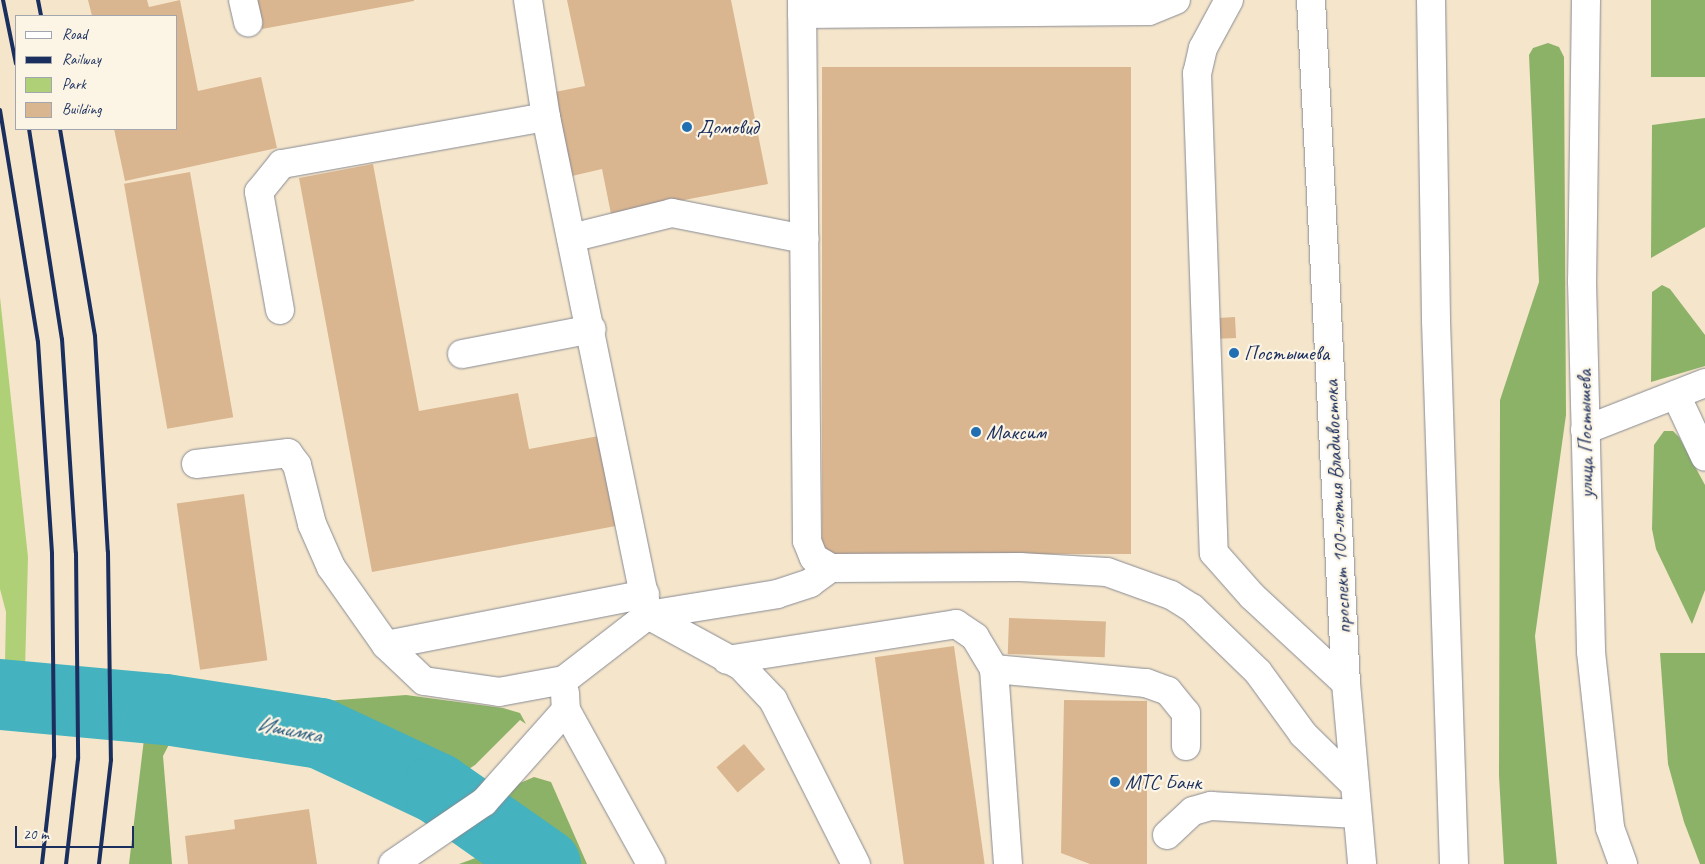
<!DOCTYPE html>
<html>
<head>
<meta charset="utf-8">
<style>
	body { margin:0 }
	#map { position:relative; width:1705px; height:864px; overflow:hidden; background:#f5e6cb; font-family:Caveat,sans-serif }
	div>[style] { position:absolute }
	.green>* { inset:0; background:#b0d077 }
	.forest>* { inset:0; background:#8cb268; transform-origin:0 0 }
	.river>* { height:71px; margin:-35.5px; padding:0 35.5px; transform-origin:35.5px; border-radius:35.5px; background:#44b2bf }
	.building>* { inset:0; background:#dab690; transform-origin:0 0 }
	.roads { filter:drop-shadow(0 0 1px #888a94) drop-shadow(0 0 1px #888a94) }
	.minor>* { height:28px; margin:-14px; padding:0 14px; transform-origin:14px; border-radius:14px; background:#fff }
	.major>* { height:28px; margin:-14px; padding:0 14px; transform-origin:14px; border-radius:14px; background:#fff }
	.highway>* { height:28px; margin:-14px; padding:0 14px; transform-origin:14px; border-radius:14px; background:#fff }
	.rail>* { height:4px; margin:-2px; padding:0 2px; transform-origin:2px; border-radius:2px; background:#1b2f5e }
	.dots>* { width:14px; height:14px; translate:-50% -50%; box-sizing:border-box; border:2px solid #fcf5e5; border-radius:50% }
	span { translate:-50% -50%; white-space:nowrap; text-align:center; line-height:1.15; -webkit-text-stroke:4.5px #fcf5e5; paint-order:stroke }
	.poi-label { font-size:21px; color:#1b2f5e }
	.left { translate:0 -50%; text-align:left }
	.street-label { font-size:21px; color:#1b2f5e }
	.water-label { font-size:22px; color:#295d80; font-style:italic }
	.legend { position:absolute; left:15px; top:15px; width:162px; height:115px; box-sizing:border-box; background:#fcf5e5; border:1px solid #a2a6af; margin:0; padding:6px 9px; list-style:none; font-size:15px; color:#1b2f5e }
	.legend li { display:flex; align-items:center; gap:10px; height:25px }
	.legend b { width:25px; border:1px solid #a2a6af }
	.scale { position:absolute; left:15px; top:826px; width:119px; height:22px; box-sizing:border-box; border:2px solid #1b2f5e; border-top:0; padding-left:6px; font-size:15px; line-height:18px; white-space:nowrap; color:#1b2f5e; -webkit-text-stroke:4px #fcf5e5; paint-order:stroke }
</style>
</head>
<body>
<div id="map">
	<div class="green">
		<i style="clip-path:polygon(0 297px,28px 557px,25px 670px,21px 672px,9px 671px,5px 662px,6px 612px,0 589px)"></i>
	</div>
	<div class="forest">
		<i style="left:1651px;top:0;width:54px;height:77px"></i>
		<i style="clip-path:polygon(1548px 43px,1559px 47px,1564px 57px,1566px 415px,1535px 636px,1557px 864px,1504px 864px,1499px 776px,1500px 400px,1539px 282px,1529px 55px,1533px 48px)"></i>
		<i style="clip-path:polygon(1705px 118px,1705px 227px,1651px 258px,1652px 125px)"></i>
		<i style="clip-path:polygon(1662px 285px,1670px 289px,1705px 335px,1705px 366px,1651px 382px,1652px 292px)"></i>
		<i style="clip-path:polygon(1664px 431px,1673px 431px,1679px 437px,1705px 485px,1705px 590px,1692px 624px,1656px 549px,1652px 529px,1654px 445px)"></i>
		<i style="clip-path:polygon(1660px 653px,1705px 653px,1705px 864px,1700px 864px,1684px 822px,1668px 764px)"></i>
		<i style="clip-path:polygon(406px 695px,503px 708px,520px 713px,526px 724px,520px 720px,475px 765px,452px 780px,390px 782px,355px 779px,320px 768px,292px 737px,194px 721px,175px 733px,163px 756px,172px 864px,129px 864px,147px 714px,170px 697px,229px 708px)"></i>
		<i style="clip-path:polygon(534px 777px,551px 782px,587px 864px,459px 864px,481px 856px,513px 786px)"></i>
	</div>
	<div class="river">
		<i style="left:0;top:694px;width:166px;rotate:5.2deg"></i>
		<i style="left:165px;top:709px;width:157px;rotate:8.8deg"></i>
		<i style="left:320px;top:733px;width:129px;rotate:25.2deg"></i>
		<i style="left:437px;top:788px;width:132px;rotate:35.1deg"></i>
	</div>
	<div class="building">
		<i style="clip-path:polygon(88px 0,147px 0,149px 7px,180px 0,198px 91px,261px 77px,277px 148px,125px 181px,114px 129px,176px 129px,176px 16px,92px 16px)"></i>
		<i style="clip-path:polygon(256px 0,414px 0,414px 1px,262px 29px)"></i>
		<i style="clip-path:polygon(567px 0,731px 0,768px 184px,611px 214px,602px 169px,572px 176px,555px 92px,585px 86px)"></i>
		<i style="left:822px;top:67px;width:309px;height:487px"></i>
		<i style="clip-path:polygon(373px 164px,419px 411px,518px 393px,529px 449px,604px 435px,621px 525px,372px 572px,299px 178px)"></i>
		<i style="left:190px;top:172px;width:249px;height:67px;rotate:80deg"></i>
		<i style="left:1235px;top:317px;width:21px;height:17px;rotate:87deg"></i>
		<i style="left:244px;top:494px;width:168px;height:68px;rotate:82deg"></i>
		<i style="left:1009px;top:618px;width:97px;height:36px;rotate:2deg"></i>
		<i style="left:954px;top:646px;width:220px;height:80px;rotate:82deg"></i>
		<i style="clip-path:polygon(1064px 700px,1147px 701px,1147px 864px,1090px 864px,1061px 853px)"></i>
		<i style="left:744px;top:744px;width:33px;height:36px;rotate:50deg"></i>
		<i style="clip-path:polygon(309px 809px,317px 864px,188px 864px,185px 836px,235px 829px,234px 820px)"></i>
	</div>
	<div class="roads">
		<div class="minor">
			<i style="left:243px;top:0;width:23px;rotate:77deg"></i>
			<i style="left:528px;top:0;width:118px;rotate:81.3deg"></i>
			<i style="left:546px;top:117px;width:508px;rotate:78.42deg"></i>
			<i style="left:648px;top:615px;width:106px;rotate:28.7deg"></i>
			<i style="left:741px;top:666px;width:47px;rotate:46.7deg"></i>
			<i style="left:773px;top:700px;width:184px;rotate:63.2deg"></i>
			<i style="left:802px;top:0;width:541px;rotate:89.47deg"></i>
			<i style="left:807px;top:541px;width:18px;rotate:68deg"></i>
			<i style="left:814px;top:558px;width:20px;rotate:30deg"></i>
			<i style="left:831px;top:568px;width:189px;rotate:-0.3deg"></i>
			<i style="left:1020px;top:567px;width:87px;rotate:3.3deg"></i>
			<i style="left:1107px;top:572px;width:68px;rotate:19.8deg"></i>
			<i style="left:1171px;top:595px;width:25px;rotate:32deg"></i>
			<i style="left:1192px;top:608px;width:92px;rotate:44.1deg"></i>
			<i style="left:1258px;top:672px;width:77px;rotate:54deg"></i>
			<i style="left:1303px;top:734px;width:71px;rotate:44.4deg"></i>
			<i style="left:1229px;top:0;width:55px;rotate:118.4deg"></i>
			<i style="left:1203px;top:48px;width:26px;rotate:103deg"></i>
			<i style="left:1197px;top:73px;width:480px;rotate:88deg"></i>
			<i style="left:1214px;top:553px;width:57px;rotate:48.5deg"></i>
			<i style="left:1252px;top:596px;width:128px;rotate:42.8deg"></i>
			<i style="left:802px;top:14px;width:347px;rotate:-0.5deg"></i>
			<i style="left:1149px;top:11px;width:29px;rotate:-22deg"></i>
			<i style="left:571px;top:238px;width:104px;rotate:-13.9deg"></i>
			<i style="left:672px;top:213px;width:135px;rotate:11.1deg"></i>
			<i style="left:280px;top:310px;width:120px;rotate:-100.1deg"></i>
			<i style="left:259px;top:192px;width:36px;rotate:-51deg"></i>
			<i style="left:282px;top:164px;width:268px;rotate:-10.1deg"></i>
			<i style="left:462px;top:354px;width:132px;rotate:-10.9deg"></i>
			<i style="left:1676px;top:395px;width:68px;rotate:64.9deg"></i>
			<i style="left:1585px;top:430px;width:129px;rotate:-21.4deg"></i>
			<i style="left:196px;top:464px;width:93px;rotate:-6.8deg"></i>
			<i style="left:288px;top:453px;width:15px;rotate:53deg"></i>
			<i style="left:297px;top:465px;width:61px;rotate:75.7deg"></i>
			<i style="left:312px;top:524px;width:47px;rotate:66.2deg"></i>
			<i style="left:331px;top:567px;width:95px;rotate:54.8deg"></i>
			<i style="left:386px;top:645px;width:52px;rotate:43.5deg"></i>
			<i style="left:424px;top:681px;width:76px;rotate:8.3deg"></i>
			<i style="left:499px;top:692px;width:66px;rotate:-10.5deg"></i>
			<i style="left:564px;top:680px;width:106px;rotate:-37.7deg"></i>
			<i style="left:648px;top:615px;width:131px;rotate:-9.2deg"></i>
			<i style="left:777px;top:594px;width:35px;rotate:-18deg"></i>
			<i style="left:810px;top:583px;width:26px;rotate:-36deg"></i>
			<i style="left:386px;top:645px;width:264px;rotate:-11.1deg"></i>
			<i style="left:727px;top:660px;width:232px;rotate:-8.9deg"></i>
			<i style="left:956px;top:624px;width:23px;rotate:34deg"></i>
			<i style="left:975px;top:637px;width:37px;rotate:59deg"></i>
			<i style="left:994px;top:669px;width:196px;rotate:85.9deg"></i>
			<i style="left:994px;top:669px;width:153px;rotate:5.3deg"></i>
			<i style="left:1146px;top:683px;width:23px;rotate:20deg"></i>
			<i style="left:1168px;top:691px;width:28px;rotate:51deg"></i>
			<i style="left:1186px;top:713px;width:33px;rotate:90deg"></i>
			<i style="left:565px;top:693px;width:17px;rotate:87deg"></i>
			<i style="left:566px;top:710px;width:176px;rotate:61.1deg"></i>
			<i style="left:1167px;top:835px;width:35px;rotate:-43deg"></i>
			<i style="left:1193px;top:811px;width:19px;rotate:-16deg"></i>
			<i style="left:1211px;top:806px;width:146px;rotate:3.1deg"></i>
			<i style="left:393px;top:864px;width:110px;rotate:-34.3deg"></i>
			<i style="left:484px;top:802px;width:123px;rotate:-48.3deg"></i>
		</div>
		<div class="major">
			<i style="left:1586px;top:0;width:281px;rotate:90.8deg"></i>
			<i style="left:1582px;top:281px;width:371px;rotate:88.6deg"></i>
			<i style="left:1591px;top:652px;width:177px;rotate:83.8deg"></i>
			<i style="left:1610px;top:828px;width:38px;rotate:70deg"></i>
		</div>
		<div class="highway">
			<i style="left:1311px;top:0;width:684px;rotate:87.07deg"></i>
			<i style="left:1346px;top:683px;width:182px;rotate:84.9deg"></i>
			<i style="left:1431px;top:0;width:321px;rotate:89.1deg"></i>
			<i style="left:1436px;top:321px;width:543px;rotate:88.1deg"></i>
		</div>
	</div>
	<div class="rail">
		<i style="left:3px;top:0;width:65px;rotate:78.5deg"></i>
		<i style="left:38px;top:0;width:16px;rotate:79deg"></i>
		<i style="left:0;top:110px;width:235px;rotate:80.7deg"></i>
		<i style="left:38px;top:342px;width:212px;rotate:86.2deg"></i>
		<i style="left:52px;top:554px;width:203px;rotate:89.4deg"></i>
		<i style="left:54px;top:757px;width:108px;rotate:96.4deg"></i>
		<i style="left:29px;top:129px;width:213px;rotate:81.1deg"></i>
		<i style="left:62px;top:339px;width:214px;rotate:86.3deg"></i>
		<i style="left:76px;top:553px;width:206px;rotate:89.4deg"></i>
		<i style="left:78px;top:759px;width:106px;rotate:96.5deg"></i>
		<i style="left:60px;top:129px;width:210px;rotate:80.4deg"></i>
		<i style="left:95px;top:336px;width:216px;rotate:86.6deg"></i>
		<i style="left:108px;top:552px;width:208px;rotate:89.2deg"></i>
		<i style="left:111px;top:760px;width:105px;rotate:96.6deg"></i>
	</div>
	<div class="dots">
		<i style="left:687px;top:127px;background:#1f6fb2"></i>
		<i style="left:1234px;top:353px;background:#1f6fb2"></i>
		<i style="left:976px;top:432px;background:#1f6fb2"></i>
		<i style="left:1115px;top:782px;background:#1f6fb2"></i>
	</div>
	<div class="poi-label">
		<span class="left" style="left:697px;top:127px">Домовид</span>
		<span class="left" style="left:1244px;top:353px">Постышева</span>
		<span class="left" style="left:986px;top:432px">Максим</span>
		<span class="left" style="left:1125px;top:782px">МТС Банк</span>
	</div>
	<div class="street-label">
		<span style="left:1585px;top:434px;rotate:-91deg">улица Постышева</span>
		<span style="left:1337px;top:507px;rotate:-93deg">проспект 100-летия Владивостока</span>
	</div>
	<div class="water-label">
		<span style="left:289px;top:730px;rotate:11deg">Ишимка</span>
	</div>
	<ul class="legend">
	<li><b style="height:6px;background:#fff"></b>Road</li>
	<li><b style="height:6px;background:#1b2f5e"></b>Railway</li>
	<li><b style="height:14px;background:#b0d077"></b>Park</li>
	<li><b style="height:14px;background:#dab690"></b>Building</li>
	</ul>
	<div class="scale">20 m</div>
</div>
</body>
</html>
